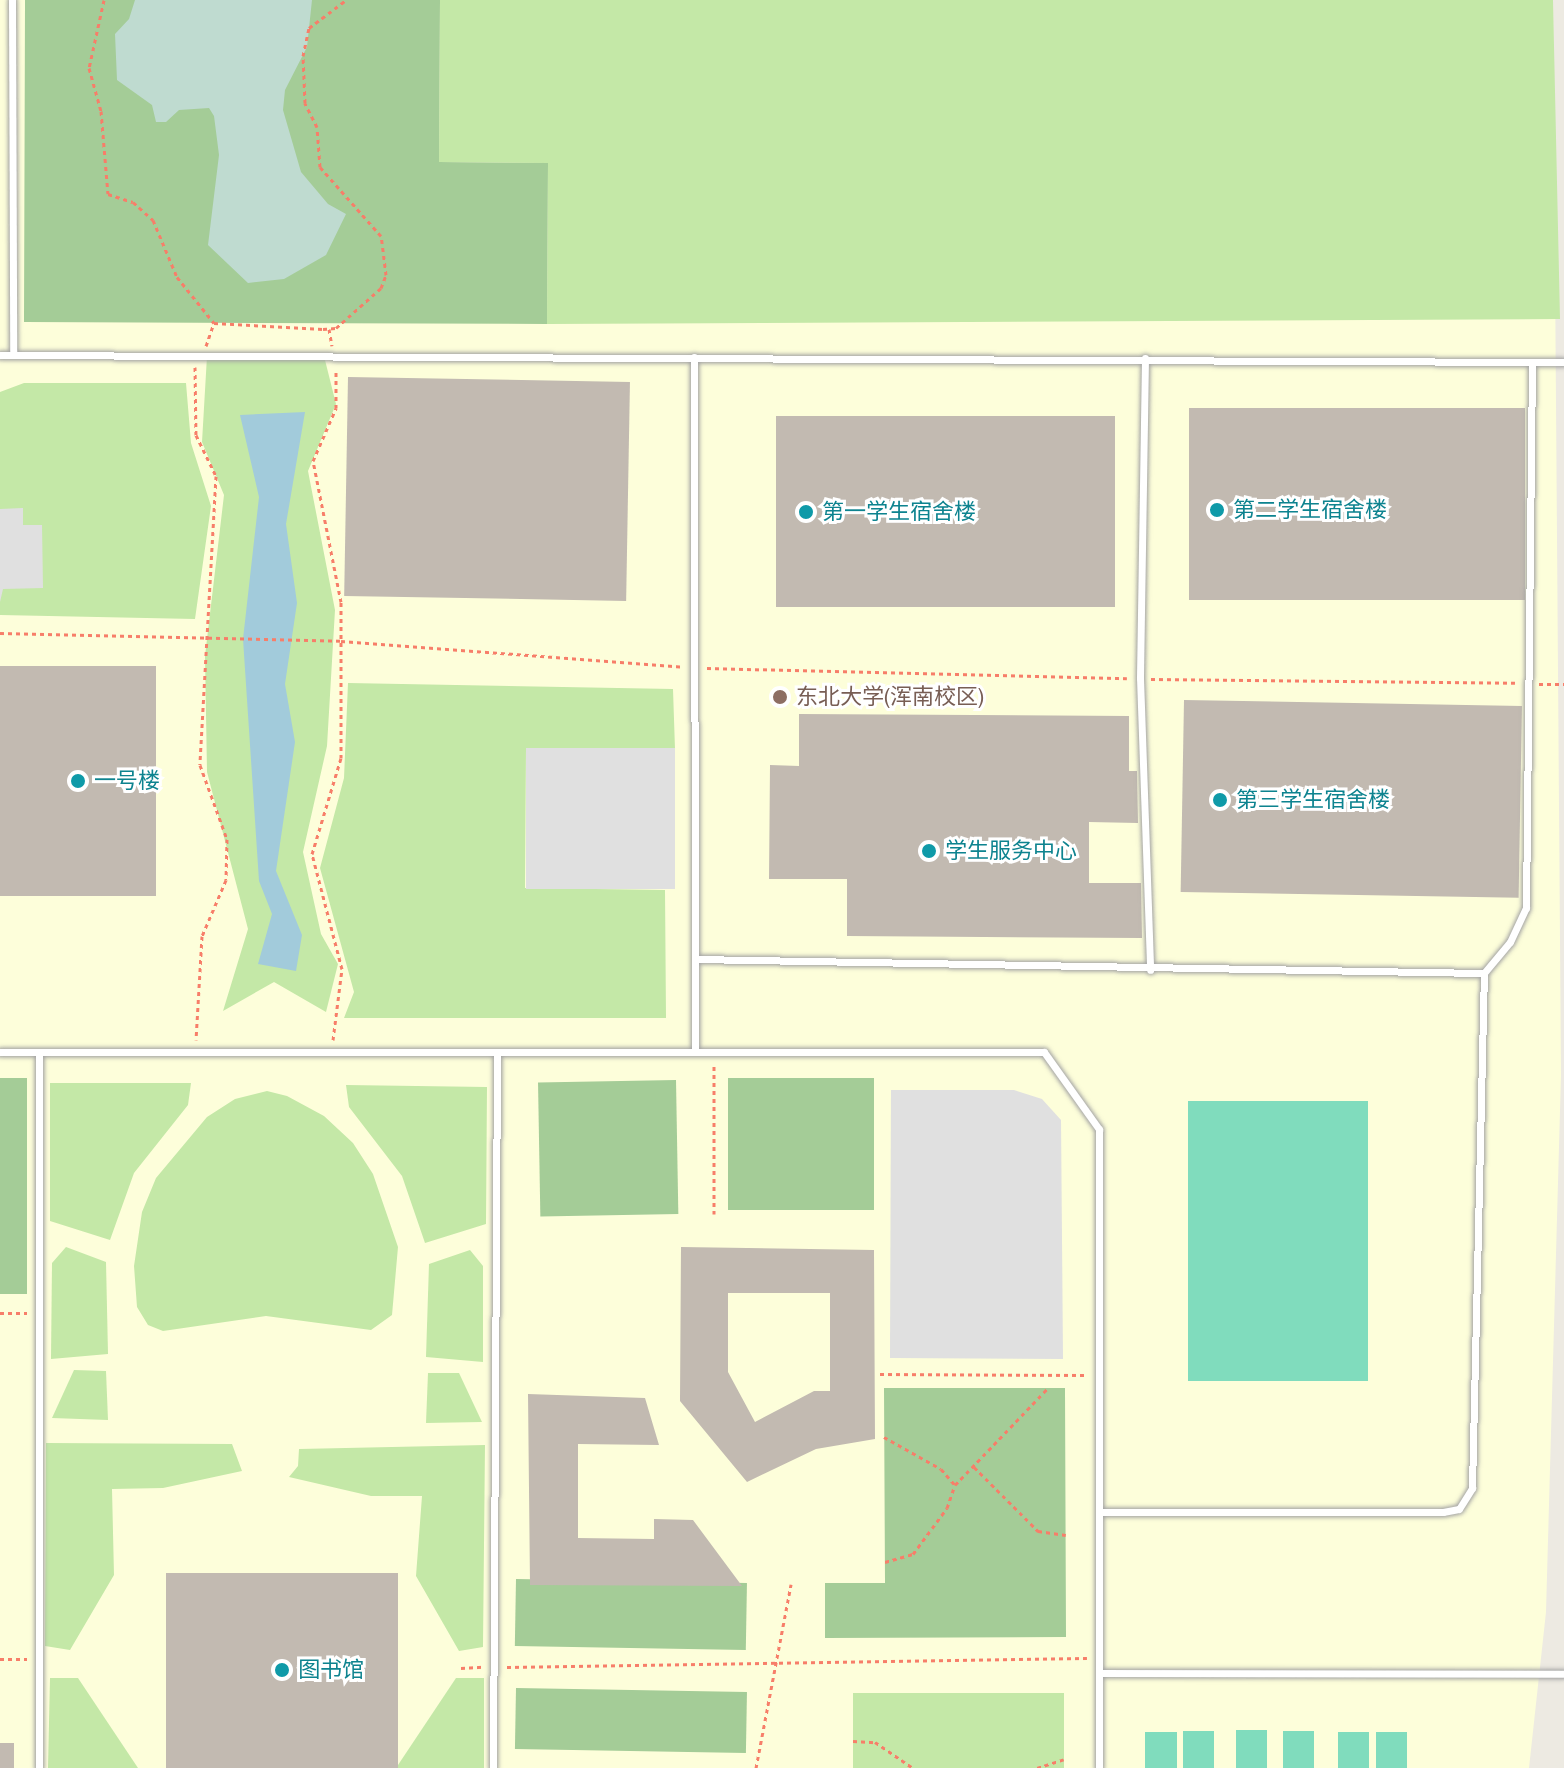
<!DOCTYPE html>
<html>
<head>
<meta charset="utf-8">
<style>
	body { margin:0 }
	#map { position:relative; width:1564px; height:1768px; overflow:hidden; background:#edeae2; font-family:"Archivo Narrow","Noto Sans SC",sans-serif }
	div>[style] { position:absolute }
	.education>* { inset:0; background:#fdfeda }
	.grass>* { inset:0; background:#c4e8a7; transform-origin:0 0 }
	.forest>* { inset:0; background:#a4cc97; transform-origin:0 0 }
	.wetland>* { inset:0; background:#bfdbd0 }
	.pitch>* { inset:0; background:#80dcbd; transform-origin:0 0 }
	.parking>* { inset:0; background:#e0e0e0; transform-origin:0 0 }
	.water>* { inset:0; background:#a2cbdb }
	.building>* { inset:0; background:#c2bab1; transform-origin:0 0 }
	.path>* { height:3px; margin-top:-1.5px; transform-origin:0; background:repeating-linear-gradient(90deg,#f77e69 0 4px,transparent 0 8px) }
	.roads { filter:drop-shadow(0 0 2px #a3a3a3) drop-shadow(0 0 2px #a3a3a3) }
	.service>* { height:7px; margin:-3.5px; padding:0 3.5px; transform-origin:3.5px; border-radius:3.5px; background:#fff }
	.dots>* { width:22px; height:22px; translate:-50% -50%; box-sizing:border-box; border:4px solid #fff; border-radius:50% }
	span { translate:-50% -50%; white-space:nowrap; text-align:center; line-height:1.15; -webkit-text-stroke:6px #fff; paint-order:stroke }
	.culture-label { font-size:22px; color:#0d838f }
	.left { translate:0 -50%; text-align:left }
	.education-label { font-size:22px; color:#785e54 }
</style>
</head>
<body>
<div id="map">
	<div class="education">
		<i style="clip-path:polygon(0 0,1553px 0,1561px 1075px,1546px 1612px,1529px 1768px,0 1768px)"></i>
	</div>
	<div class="grass">
		<i style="clip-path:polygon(440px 0,1553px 0,1560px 319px,547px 324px,548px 163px,439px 162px)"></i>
		<i style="clip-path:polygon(207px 356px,324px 356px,336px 404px,308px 471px,335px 610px,327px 746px,303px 852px,321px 934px,338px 964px,326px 1012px,274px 982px,223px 1011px,248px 929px,207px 772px,205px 656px,224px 495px,202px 442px)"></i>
		<i style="clip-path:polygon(24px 383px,186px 383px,191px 443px,211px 506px,195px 619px,0 615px,0 392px)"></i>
		<i style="clip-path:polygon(348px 683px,673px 689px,675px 749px,526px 748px,525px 888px,665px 890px,666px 1018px,344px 1018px,354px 992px,320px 868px,344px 778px)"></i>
		<i style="clip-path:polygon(50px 1083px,191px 1083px,188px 1105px,134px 1173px,110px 1240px,50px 1221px)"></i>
		<i style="clip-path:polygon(346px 1085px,487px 1087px,486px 1224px,425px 1243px,402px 1176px,349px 1107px)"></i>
		<i style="clip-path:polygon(267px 1091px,287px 1096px,324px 1116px,353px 1143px,373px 1174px,398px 1247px,392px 1315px,371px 1330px,266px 1316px,163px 1331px,148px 1325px,137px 1307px,134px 1266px,142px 1212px,156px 1178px,207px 1117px,235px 1099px)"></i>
		<i style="clip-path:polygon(66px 1247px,106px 1262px,108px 1354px,51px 1359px,52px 1263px)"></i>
		<i style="clip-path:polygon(470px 1250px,483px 1266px,483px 1362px,426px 1357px,429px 1264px)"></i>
		<i style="clip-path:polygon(74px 1370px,106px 1371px,108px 1420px,52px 1418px)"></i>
		<i style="clip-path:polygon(428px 1373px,459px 1373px,482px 1422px,426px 1423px)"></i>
		<i style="clip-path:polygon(46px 1443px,232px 1444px,242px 1471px,163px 1488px,112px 1489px,114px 1575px,70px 1650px,45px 1646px)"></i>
		<i style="clip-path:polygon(485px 1445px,483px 1647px,459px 1651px,416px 1576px,422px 1496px,371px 1496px,289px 1477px,298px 1466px,299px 1449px)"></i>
		<i style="clip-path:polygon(50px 1678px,78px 1678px,138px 1768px,48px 1768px)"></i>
		<i style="clip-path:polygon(456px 1678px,484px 1678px,484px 1768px,396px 1768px)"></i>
		<i style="left:853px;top:1693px;width:211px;height:75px"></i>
	</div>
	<div class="forest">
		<i style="clip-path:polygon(25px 0,440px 0,439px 162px,548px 163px,547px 324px,24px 322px)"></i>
		<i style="left:0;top:1078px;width:27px;height:216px"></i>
		<i style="left:874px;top:1078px;width:132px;height:146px;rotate:90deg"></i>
		<i style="left:676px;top:1080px;width:134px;height:138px;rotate:89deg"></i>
		<i style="clip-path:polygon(884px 1388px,1065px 1388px,1066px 1637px,825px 1638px,825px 1583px,885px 1583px)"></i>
		<i style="left:516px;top:1579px;width:231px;height:67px;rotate:1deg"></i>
		<i style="left:516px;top:1688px;width:231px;height:61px;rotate:1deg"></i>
	</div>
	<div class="wetland">
		<i style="clip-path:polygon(135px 0,312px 0,307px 47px,285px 90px,283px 110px,301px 172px,328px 204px,346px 214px,326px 255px,284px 279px,248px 283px,208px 245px,219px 155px,214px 116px,209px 108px,179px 110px,166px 122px,156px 122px,152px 105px,117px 80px,115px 34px,129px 19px)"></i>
	</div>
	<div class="pitch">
		<i style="left:1188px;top:1101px;width:180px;height:280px"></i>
		<i style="left:1267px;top:1730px;width:38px;height:31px;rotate:90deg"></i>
		<i style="left:1183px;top:1731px;width:31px;height:37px"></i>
		<i style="left:1283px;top:1731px;width:31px;height:37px"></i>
		<i style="left:1145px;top:1732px;width:32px;height:36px"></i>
		<i style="left:1338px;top:1732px;width:31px;height:36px"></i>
		<i style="left:1376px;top:1732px;width:31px;height:36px"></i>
	</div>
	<div class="parking">
		<i style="clip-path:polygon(23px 508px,23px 525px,42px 525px,43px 588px,3px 589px,0 602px,0 509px)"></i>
		<i style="left:526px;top:748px;width:149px;height:141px"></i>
		<i style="clip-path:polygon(891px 1090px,1014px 1090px,1042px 1099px,1061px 1120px,1063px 1359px,890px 1358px)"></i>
	</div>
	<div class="water">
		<i style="clip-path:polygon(305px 412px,286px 524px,297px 603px,285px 684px,295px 742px,276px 871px,302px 935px,296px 971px,258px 964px,272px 914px,259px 881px,243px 639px,259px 497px,240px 415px)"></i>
	</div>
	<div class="building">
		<i style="left:348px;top:377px;width:282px;height:219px;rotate:1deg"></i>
		<i style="left:1189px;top:408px;width:336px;height:192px"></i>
		<i style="left:776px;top:416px;width:339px;height:191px"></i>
		<i style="left:0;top:666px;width:156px;height:230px"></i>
		<i style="left:1184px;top:700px;width:338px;height:192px;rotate:1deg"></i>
		<i style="clip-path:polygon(799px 714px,1129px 716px,1129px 771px,1137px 771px,1138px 823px,1089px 822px,1089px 883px,1141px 883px,1142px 938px,847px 936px,847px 879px,769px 879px,770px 765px,799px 766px)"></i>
		<i style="clip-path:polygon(evenodd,681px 1247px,874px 1250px,875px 1439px,816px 1449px,747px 1482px,680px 1401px,681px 1247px,728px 1293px,830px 1293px,830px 1391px,814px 1391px,755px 1422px,728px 1372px,728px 1293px)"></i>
		<i style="clip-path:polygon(528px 1394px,645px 1398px,659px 1445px,578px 1444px,578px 1538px,654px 1539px,654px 1519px,693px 1520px,742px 1586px,530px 1585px)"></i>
		<i style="left:166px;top:1573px;width:232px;height:195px"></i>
		<i style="left:0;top:1743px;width:14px;height:25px"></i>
	</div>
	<div class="path">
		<i style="left:104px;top:0;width:70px;rotate:102.4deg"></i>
		<i style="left:89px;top:68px;width:45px;rotate:74.4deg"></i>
		<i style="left:101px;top:111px;width:83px;rotate:85.2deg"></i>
		<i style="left:108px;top:194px;width:26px;rotate:18deg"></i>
		<i style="left:133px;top:202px;width:27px;rotate:42deg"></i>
		<i style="left:153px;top:220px;width:62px;rotate:67.2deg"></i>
		<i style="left:177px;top:277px;width:59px;rotate:51.2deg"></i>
		<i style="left:214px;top:323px;width:109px;rotate:3.2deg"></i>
		<i style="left:323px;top:329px;width:13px;rotate:-4deg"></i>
		<i style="left:336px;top:328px;width:60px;rotate:-41.6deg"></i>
		<i style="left:381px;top:288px;width:14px;rotate:-69deg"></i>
		<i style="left:386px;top:275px;width:39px;rotate:-97deg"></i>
		<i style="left:381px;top:236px;width:92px;rotate:-131.5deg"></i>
		<i style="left:320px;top:167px;width:40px;rotate:-94.3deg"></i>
		<i style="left:317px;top:127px;width:27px;rotate:-117deg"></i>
		<i style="left:305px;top:103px;width:47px;rotate:-92.4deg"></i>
		<i style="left:303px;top:56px;width:29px;rotate:-78deg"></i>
		<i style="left:309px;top:28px;width:46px;rotate:-37.1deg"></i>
		<i style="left:329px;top:329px;width:17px;rotate:80deg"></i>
		<i style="left:206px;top:346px;width:24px;rotate:-71deg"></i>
		<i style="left:195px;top:367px;width:68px;rotate:89.2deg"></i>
		<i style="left:196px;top:435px;width:46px;rotate:64deg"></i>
		<i style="left:216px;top:476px;width:289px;rotate:93.2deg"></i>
		<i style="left:200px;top:765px;width:79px;rotate:70deg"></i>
		<i style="left:227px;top:839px;width:41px;rotate:91.4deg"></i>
		<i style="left:226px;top:880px;width:61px;rotate:113.2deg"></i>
		<i style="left:202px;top:936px;width:104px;rotate:93.3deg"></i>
		<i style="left:0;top:633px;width:341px;rotate:1.3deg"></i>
		<i style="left:341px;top:641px;width:343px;rotate:4.3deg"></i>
		<i style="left:707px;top:668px;width:420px;rotate:1.4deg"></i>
		<i style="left:1151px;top:679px;width:364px;rotate:0.6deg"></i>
		<i style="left:1539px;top:684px;width:25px"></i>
		<i style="left:333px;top:1040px;width:72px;rotate:-82.8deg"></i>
		<i style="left:342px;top:969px;width:119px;rotate:-104.6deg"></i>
		<i style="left:312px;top:854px;width:100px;rotate:-73.2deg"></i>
		<i style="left:341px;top:758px;width:156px;rotate:-90deg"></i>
		<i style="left:341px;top:602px;width:144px;rotate:-101.2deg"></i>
		<i style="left:313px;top:461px;width:58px;rotate:-66.5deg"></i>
		<i style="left:336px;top:408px;width:39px;rotate:-90deg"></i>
		<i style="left:714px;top:1214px;width:151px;rotate:-90deg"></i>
		<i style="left:0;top:1313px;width:27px"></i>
		<i style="left:880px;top:1374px;width:207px;rotate:0.3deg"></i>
		<i style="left:884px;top:1437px;width:65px;rotate:29.3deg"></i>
		<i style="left:941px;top:1469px;width:21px;rotate:49deg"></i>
		<i style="left:974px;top:1467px;width:91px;rotate:45deg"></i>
		<i style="left:1038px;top:1531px;width:28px;rotate:8deg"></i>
		<i style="left:885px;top:1562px;width:29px;rotate:-16deg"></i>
		<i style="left:913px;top:1554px;width:57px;rotate:-53.5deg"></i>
		<i style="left:947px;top:1508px;width:24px;rotate:-71deg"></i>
		<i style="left:955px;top:1485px;width:134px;rotate:-46.2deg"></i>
		<i style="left:0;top:1659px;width:27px"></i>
		<i style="left:507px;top:1667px;width:580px;rotate:-0.89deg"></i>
		<i style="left:461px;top:1668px;width:22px;rotate:-3deg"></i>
		<i style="left:853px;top:1741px;width:22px;rotate:3deg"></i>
		<i style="left:875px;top:1742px;width:46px;rotate:34.4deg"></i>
		<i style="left:756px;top:1768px;width:187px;rotate:-79.2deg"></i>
		<i style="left:1037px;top:1768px;width:28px;rotate:-18deg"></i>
	</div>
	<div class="roads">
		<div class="service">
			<i style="left:12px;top:0;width:355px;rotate:89.8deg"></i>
			<i style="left:0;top:355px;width:1564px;rotate:0.26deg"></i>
			<i style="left:694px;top:357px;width:695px;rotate:89.92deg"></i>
			<i style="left:1145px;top:358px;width:320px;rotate:90.9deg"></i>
			<i style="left:1140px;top:678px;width:292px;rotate:88deg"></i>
			<i style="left:695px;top:959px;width:789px;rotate:1.02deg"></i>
			<i style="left:0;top:1052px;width:1044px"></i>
			<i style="left:1044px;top:1052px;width:95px;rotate:54.5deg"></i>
			<i style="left:1099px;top:1129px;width:639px;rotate:90deg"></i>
			<i style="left:39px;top:1052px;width:716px;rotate:90deg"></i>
			<i style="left:1099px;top:1512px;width:344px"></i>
			<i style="left:1443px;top:1512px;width:16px;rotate:-11deg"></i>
			<i style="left:1459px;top:1509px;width:25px;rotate:-58deg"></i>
			<i style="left:1472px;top:1488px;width:515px;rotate:-88.67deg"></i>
			<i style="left:1484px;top:973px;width:40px;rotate:-50deg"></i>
			<i style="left:1510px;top:942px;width:38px;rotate:-65deg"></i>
			<i style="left:1526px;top:908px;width:546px;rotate:-89.37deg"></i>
			<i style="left:1099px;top:1673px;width:465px;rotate:0.1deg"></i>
			<i style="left:493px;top:1768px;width:716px;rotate:-89.68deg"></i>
		</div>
	</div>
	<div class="dots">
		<i style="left:1217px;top:510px;background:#0f9aa8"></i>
		<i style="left:806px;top:512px;background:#0f9aa8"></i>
		<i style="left:780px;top:697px;background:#8d6e63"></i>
		<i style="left:78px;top:781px;background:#0f9aa8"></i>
		<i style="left:1220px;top:800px;background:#0f9aa8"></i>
		<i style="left:929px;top:851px;background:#0f9aa8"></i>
		<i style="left:282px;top:1670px;background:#0f9aa8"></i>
	</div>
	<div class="culture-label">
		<span class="left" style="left:1233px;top:510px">第二学生宿舍楼</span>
		<span class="left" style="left:822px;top:512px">第一学生宿舍楼</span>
		<span class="left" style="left:94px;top:781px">一号楼</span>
		<span class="left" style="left:1236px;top:800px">第三学生宿舍楼</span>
		<span class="left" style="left:945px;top:851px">学生服务中心</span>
		<span class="left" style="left:298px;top:1670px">图书馆</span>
	</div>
	<div class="education-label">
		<span class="left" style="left:796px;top:697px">东北大学(浑南校区)</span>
	</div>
</div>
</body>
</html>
